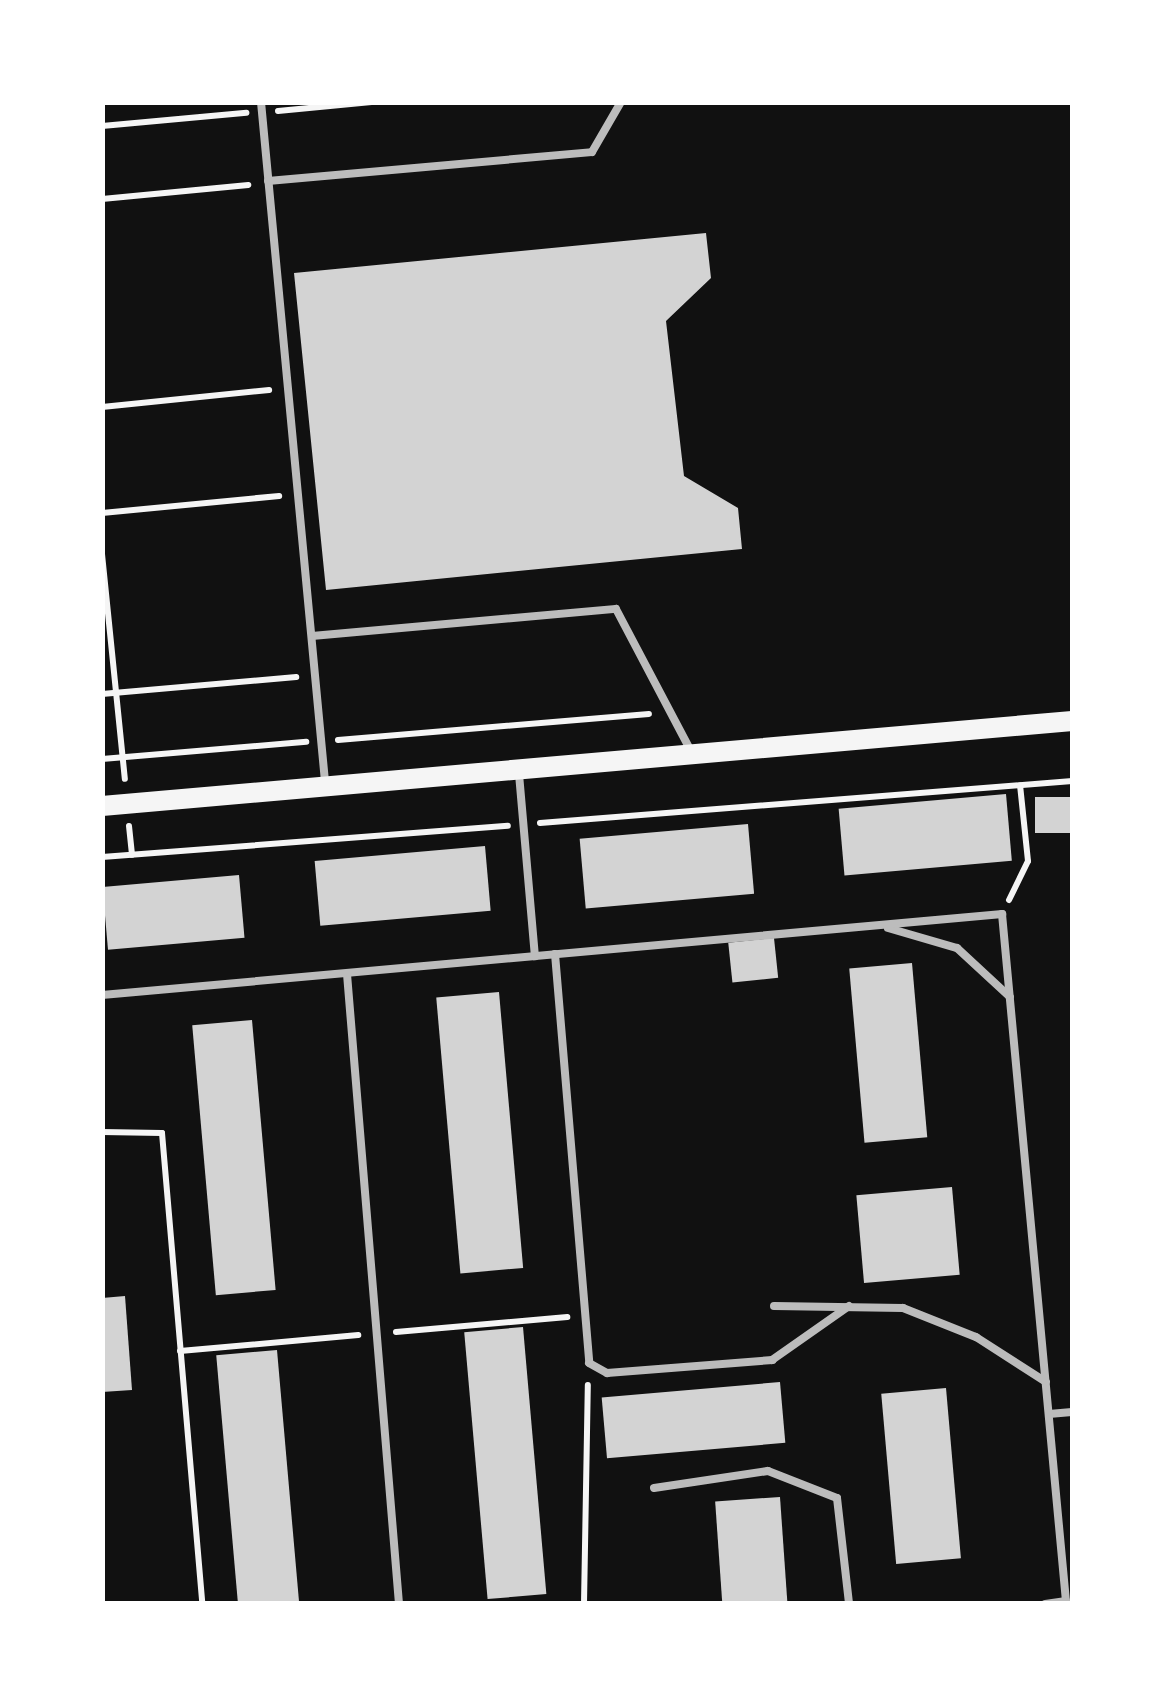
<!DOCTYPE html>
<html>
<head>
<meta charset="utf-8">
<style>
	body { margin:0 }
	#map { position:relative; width:1175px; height:1706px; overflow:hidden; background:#111; font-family:"Fira Sans Condensed",sans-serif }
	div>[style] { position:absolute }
	.building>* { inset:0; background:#d3d3d3; transform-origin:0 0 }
	.path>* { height:6px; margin:-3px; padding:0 3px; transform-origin:3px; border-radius:3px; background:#f5f5f5 }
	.service>* { height:8px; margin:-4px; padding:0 4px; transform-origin:4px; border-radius:4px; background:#bcbcbc }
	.secondary>* { height:20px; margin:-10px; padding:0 10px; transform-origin:10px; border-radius:10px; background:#f5f5f5 }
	span { translate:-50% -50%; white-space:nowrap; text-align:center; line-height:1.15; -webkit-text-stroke:9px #fff; paint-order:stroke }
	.frame { position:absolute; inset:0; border:105px solid #fff; pointer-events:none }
</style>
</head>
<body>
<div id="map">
	<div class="building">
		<i style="clip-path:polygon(706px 233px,711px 278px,666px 321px,684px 476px,738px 508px,742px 549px,326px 590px,294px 273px)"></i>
		<i style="left:1006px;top:794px;width:67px;height:168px;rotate:85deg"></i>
		<i style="left:1072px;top:797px;width:36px;height:37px;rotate:90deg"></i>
		<i style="left:748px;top:824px;width:70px;height:169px;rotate:85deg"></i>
		<i style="left:485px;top:846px;width:65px;height:171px;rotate:85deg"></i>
		<i style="left:239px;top:875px;width:63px;height:137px;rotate:85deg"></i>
		<i style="left:774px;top:938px;width:40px;height:46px;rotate:84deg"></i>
		<i style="left:912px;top:963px;width:175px;height:63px;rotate:85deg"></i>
		<i style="left:499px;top:992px;width:277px;height:63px;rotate:85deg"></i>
		<i style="left:252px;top:1020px;width:271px;height:60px;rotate:85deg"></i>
		<i style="left:952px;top:1187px;width:88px;height:96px;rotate:85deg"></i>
		<i style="clip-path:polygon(125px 1296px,132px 1390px,102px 1392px,102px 1298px)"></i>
		<i style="left:523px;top:1327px;width:268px;height:59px;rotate:85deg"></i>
		<i style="left:277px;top:1350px;width:255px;height:61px;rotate:85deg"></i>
		<i style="left:780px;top:1382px;width:61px;height:179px;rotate:85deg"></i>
		<i style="left:946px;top:1388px;width:171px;height:65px;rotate:85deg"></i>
		<i style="left:780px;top:1497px;width:107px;height:65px;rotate:86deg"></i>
	</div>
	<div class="path">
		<i style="left:278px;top:111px;width:94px;rotate:-5.5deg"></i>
		<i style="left:102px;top:126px;width:145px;rotate:-5.2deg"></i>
		<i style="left:102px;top:199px;width:147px;rotate:-5.5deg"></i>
		<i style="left:102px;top:407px;width:168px;rotate:-5.8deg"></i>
		<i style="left:102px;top:513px;width:178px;rotate:-5.5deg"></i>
		<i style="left:102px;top:554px;width:226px;rotate:84.2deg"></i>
		<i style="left:102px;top:694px;width:195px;rotate:-5deg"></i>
		<i style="left:338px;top:740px;width:312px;rotate:-4.8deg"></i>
		<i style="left:102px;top:759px;width:205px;rotate:-4.8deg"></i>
		<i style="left:540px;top:823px;width:534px;rotate:-4.51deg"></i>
		<i style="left:129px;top:826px;width:29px;rotate:84deg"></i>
		<i style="left:102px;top:857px;width:407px;rotate:-4.4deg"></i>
		<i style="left:1009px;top:900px;width:43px;rotate:-64deg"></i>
		<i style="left:1028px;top:861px;width:76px;rotate:-96deg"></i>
		<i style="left:102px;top:1132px;width:60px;rotate:1deg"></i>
		<i style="left:162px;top:1133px;width:473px;rotate:85.1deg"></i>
		<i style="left:396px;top:1332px;width:172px;rotate:-5deg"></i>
		<i style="left:180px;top:1351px;width:179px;rotate:-5.1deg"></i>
		<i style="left:584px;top:1604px;width:219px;rotate:-89deg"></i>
	</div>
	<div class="service">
		<i style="left:261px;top:102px;width:683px;rotate:84.62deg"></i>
		<i style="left:268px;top:181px;width:325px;rotate:-5.1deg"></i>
		<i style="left:592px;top:152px;width:58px;rotate:-59.9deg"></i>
		<i style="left:312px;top:636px;width:305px;rotate:-5.1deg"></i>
		<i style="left:616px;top:609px;width:161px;rotate:62.2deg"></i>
		<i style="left:519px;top:774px;width:183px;rotate:85deg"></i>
		<i style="left:888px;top:928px;width:72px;rotate:16.2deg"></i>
		<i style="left:957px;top:948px;width:72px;rotate:42.8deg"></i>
		<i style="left:555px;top:954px;width:410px;rotate:85.2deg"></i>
		<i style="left:589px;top:1363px;width:21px;rotate:29deg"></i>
		<i style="left:607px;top:1373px;width:166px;rotate:-4.5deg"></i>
		<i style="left:772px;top:1360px;width:94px;rotate:-35deg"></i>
		<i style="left:347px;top:974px;width:632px;rotate:85.28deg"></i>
		<i style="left:102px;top:995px;width:904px;rotate:-5.14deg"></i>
		<i style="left:1002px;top:914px;width:690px;rotate:84.68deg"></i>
		<i style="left:1066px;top:1601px;width:21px;rotate:172deg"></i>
		<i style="left:774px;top:1306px;width:129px;rotate:0.9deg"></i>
		<i style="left:903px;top:1308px;width:79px;rotate:21.7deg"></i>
		<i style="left:976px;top:1337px;width:83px;rotate:32.7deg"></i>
		<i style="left:1049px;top:1414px;width:23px;rotate:-5deg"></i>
		<i style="left:654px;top:1488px;width:115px;rotate:-8.5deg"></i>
		<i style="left:768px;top:1471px;width:74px;rotate:21.4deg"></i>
		<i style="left:837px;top:1498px;width:107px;rotate:83.5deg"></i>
	</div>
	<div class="secondary">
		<i style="left:102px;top:806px;width:974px;rotate:-5.01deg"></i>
	</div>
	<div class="frame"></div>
</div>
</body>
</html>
